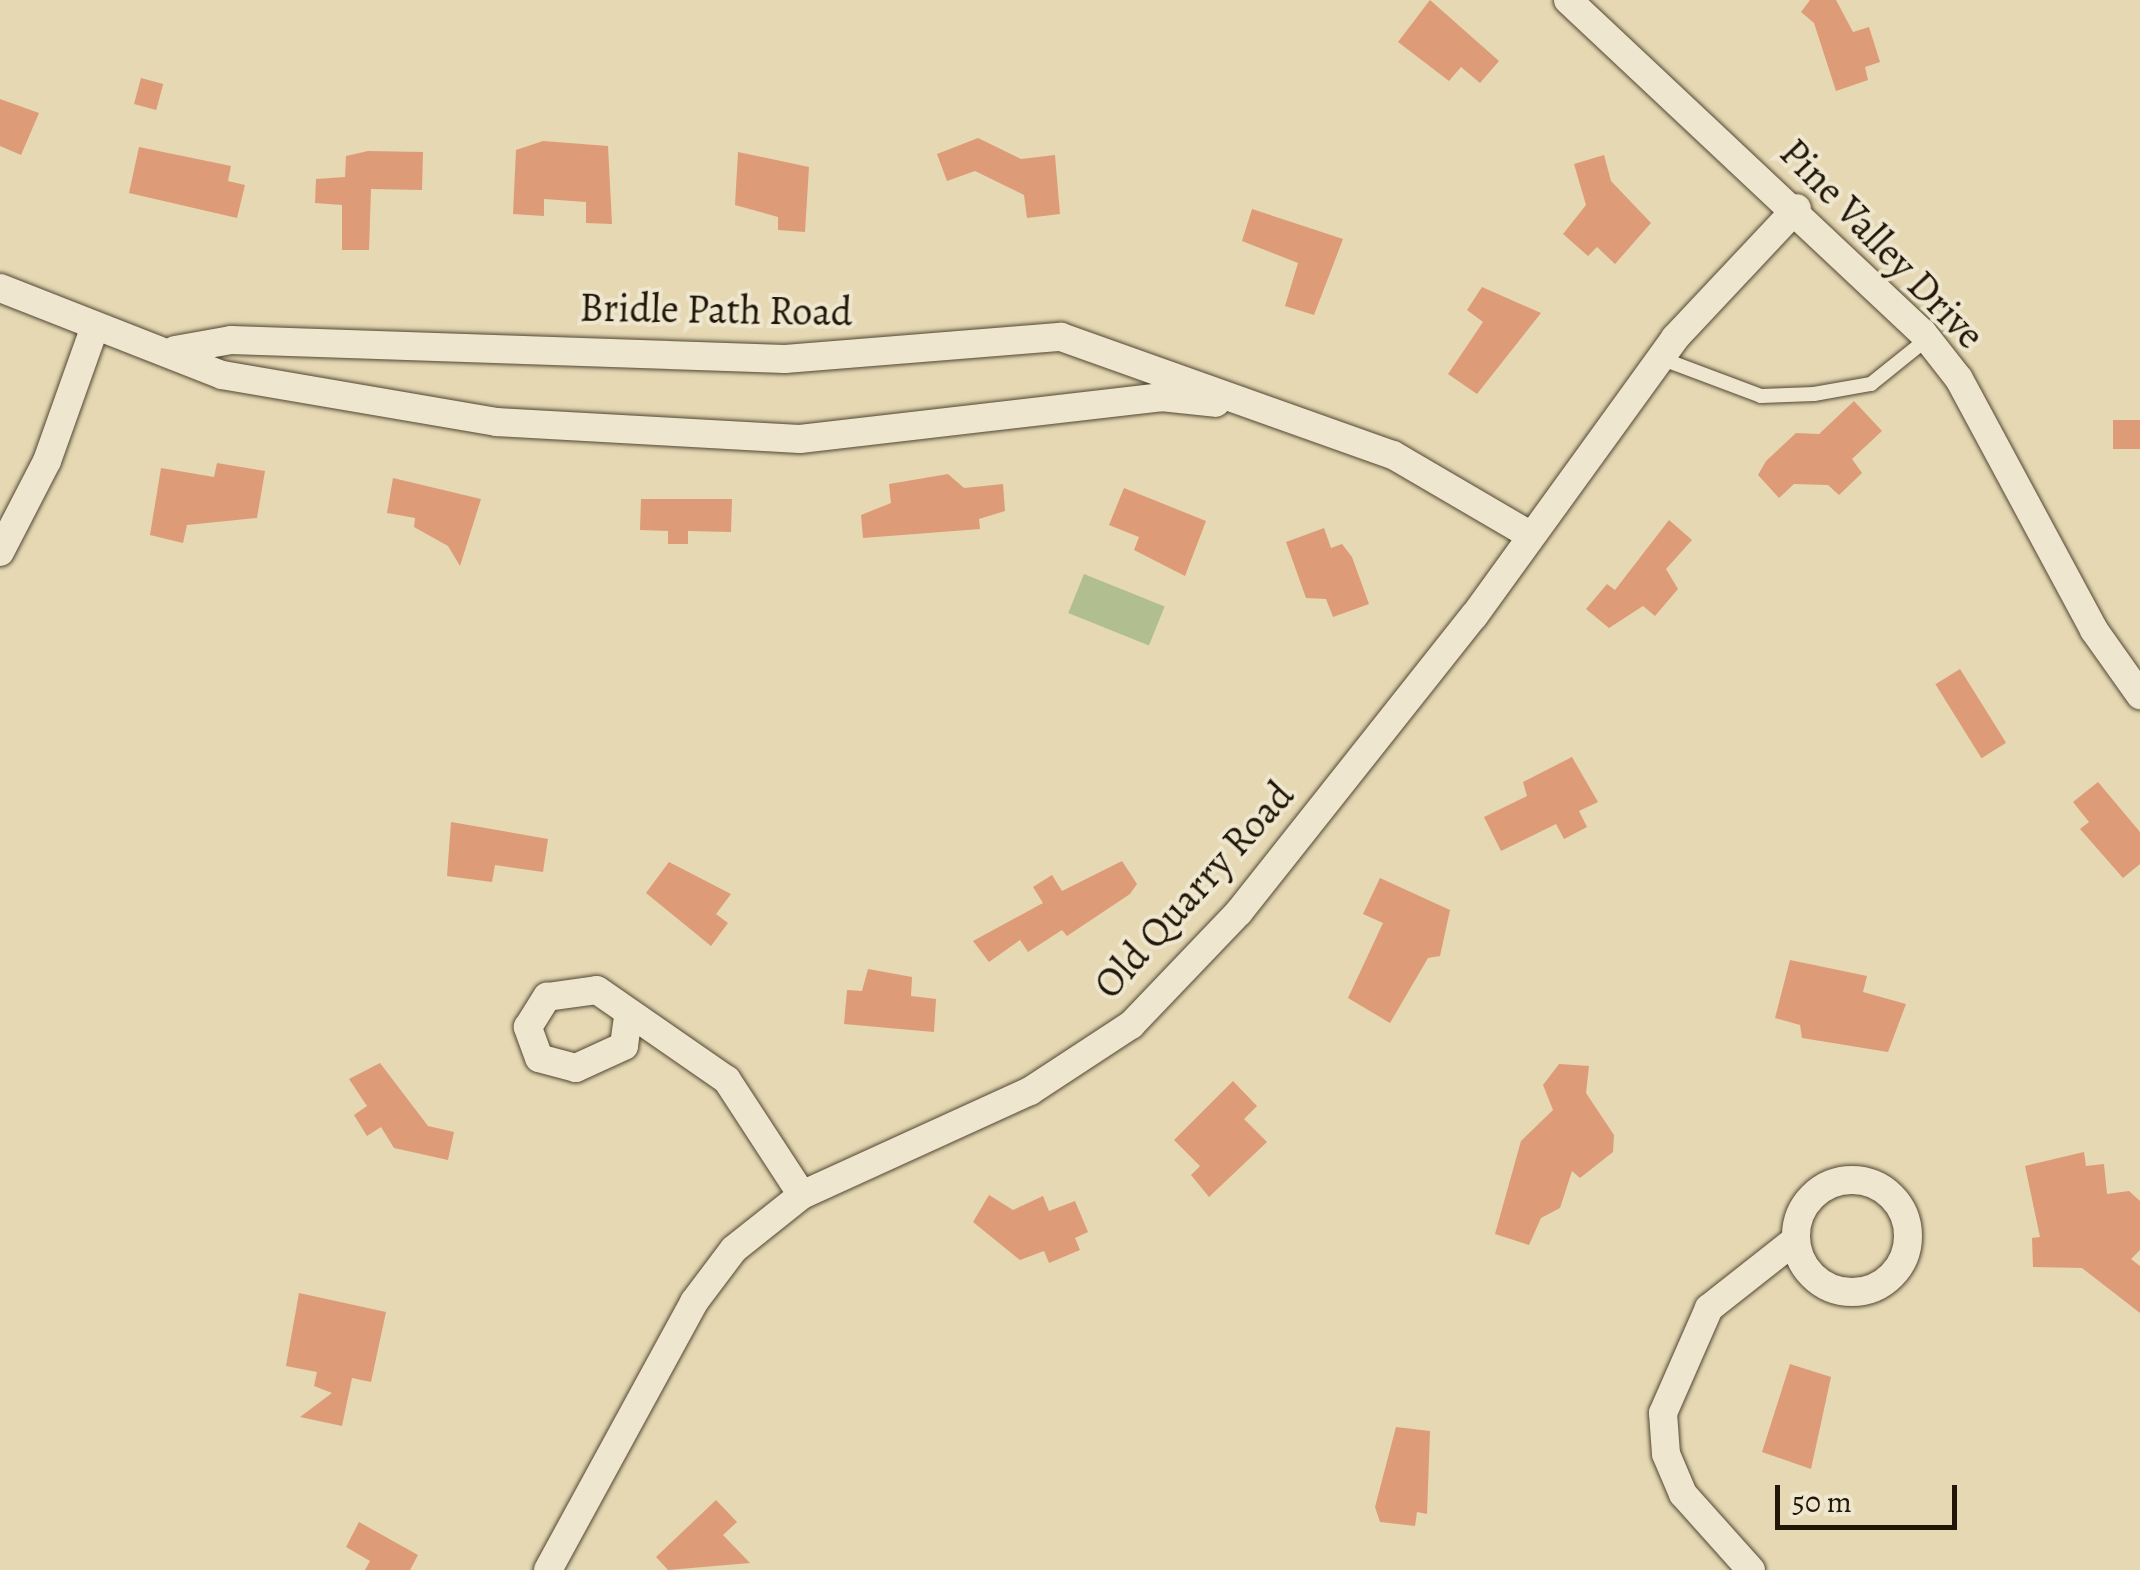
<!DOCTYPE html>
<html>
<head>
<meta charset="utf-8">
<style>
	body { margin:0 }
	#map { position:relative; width:2140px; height:1570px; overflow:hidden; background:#e5d8b3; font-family:Alegreya,serif }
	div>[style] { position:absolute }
	.green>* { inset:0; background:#b1bf90; transform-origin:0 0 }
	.building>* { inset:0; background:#dd9c77; transform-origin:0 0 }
	.roads { filter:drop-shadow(0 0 2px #524632) drop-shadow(0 0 2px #524632) }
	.service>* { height:14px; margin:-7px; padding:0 7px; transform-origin:7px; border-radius:7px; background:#eee6ce }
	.minor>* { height:28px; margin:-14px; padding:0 14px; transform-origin:14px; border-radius:14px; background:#eee6ce }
	.minor>.ring { margin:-14px; padding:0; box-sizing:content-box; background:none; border:28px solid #eee6ce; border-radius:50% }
	span { translate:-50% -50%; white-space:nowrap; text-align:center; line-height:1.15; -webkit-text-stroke:8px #eee6ce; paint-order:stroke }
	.street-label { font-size:40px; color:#211607 }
	.scale { position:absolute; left:1775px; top:1485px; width:182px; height:45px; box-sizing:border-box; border:5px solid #211607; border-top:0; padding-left:12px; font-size:30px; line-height:35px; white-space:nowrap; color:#211607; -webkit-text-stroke:8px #eee6ce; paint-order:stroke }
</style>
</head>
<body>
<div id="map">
	<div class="green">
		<i style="left:1084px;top:574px;width:87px;height:42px;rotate:22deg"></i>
	</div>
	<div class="building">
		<i style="clip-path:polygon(1430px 0,1499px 61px,1480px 83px,1461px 67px,1449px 81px,1398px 42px)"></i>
		<i style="clip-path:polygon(1810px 0,1836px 0,1853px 32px,1869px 27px,1880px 62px,1865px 67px,1868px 80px,1836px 91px,1814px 23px,1801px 12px)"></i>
		<i style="left:141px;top:78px;width:23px;height:27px;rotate:15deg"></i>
		<i style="clip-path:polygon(0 99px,39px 113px,21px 155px,0 146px)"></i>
		<i style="clip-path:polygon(978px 138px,1021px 159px,1055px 155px,1060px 214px,1027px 218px,1024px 195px,975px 171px,947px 181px,937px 154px)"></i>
		<i style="clip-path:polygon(543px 141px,608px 146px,612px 224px,586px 223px,586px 202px,544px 199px,544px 216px,513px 214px,516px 150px)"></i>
		<i style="clip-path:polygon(139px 147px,231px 166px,228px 181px,245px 185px,237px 218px,129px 193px)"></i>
		<i style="clip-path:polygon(368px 151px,423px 152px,422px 190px,371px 189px,369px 250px,342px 250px,342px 205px,315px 203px,316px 179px,345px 177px,346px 156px)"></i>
		<i style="clip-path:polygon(738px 152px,809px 167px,805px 232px,778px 230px,778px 217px,735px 205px)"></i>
		<i style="clip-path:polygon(1604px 155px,1611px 181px,1651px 223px,1615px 264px,1597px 247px,1588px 256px,1563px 234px,1586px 205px,1574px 164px)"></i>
		<i style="clip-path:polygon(1252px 209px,1343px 239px,1314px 315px,1285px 306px,1298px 263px,1242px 241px)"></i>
		<i style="clip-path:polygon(1482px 287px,1541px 313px,1477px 394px,1448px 374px,1483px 322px,1467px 310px)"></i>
		<i style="clip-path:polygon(1854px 401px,1882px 431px,1852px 459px,1862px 473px,1839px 495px,1828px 485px,1794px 484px,1779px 498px,1758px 475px,1766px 461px,1796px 433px,1819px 434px)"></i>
		<i style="left:2140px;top:420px;width:29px;height:27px;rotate:90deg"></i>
		<i style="clip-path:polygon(217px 463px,265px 471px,257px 518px,187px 525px,183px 543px,150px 535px,161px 468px,214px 477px)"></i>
		<i style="clip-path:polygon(948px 474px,964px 488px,1003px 484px,1005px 511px,979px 519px,980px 529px,863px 538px,861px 515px,891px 503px,889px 484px)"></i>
		<i style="clip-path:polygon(393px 478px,481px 499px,460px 566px,448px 546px,414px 527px,415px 518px,387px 513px)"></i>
		<i style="clip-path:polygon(1124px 488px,1206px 521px,1185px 576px,1134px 550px,1139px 537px,1109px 525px)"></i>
		<i style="clip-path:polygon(641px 499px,732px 499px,731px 532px,688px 531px,688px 544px,668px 544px,668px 531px,640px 530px)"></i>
		<i style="clip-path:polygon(1669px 520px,1692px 540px,1666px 569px,1678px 589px,1655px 616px,1643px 606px,1609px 628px,1586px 609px,1607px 584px,1615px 590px)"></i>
		<i style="clip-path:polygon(1324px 528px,1331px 548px,1342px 544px,1352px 557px,1369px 604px,1333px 617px,1326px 599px,1306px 598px,1286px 542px)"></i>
		<i style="left:1960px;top:669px;width:87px;height:29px;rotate:58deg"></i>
		<i style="clip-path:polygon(1572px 757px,1598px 802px,1579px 811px,1587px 827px,1564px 839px,1556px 824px,1501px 851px,1484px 817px,1527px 796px,1523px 782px)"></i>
		<i style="clip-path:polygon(2098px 782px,2140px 832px,2140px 864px,2123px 878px,2080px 829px,2089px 822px,2073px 802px)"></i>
		<i style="clip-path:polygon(451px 822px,548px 839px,543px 872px,495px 865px,492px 882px,447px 876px)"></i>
		<i style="clip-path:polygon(1122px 861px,1137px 884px,1130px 894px,1067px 936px,1062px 930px,1028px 952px,1020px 940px,989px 962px,973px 941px,1043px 903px,1033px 887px,1052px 875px,1062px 891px)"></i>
		<i style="clip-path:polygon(669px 862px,731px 894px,716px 914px,728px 923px,711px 946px,646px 893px)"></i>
		<i style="clip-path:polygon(1380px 878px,1450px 910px,1440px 956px,1428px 958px,1390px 1023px,1348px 998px,1383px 923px,1363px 914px)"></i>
		<i style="clip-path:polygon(1790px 960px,1867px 976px,1863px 992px,1906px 1004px,1888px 1052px,1802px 1038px,1800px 1025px,1775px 1018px)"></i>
		<i style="clip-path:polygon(868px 969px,912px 977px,911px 996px,936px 999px,934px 1032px,844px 1024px,847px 990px,862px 991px)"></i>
		<i style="clip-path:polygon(380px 1063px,428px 1126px,454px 1132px,448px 1160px,394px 1148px,381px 1127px,367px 1136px,354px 1115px,367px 1106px,349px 1079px)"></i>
		<i style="clip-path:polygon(1559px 1064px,1589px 1066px,1586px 1093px,1614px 1135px,1613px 1152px,1580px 1178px,1572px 1171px,1560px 1208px,1541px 1218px,1529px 1245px,1495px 1234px,1521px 1141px,1553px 1110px,1543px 1085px)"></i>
		<i style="clip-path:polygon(1233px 1081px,1257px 1106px,1244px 1119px,1267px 1142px,1209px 1197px,1191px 1175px,1200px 1166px,1174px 1140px)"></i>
		<i style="clip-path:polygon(2084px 1152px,2086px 1166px,2104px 1164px,2107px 1194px,2129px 1191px,2140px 1201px,2140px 1250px,2131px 1259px,2140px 1266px,2140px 1313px,2082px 1268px,2033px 1267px,2032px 1238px,2040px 1237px,2025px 1166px)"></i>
		<i style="clip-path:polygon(989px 1195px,1013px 1210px,1043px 1196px,1049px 1211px,1075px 1201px,1088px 1232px,1075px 1238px,1080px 1250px,1049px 1263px,1044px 1251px,1020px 1260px,973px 1222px)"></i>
		<i style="clip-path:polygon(299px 1293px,386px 1312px,371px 1382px,352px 1378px,342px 1426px,300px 1417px,332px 1393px,314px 1386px,317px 1372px,286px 1366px)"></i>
		<i style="clip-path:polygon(1790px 1364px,1831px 1377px,1811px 1469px,1762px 1452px)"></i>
		<i style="clip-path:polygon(1396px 1427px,1430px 1431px,1427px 1514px,1417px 1512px,1415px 1526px,1380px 1522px,1375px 1507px)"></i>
		<i style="clip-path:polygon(716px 1500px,737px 1522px,723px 1535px,750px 1563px,668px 1570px,656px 1557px)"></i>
		<i style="clip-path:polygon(359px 1522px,418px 1555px,410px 1570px,365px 1570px,370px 1561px,346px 1547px)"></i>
	</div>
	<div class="roads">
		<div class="service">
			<i style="left:1660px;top:358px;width:108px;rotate:20.6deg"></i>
			<i style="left:1761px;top:396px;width:53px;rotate:-2.2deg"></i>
			<i style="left:1814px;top:394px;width:58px;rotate:-10deg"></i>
			<i style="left:1871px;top:384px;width:72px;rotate:-38.8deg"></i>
		</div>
		<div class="minor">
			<i style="left:1568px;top:0;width:487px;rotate:43.2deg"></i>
			<i style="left:1923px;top:333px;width:58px;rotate:52deg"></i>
			<i style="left:1959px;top:379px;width:285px;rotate:61.7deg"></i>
			<i style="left:2094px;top:630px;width:80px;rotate:54.7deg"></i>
			<i style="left:0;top:288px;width:238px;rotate:21.4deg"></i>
			<i style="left:222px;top:375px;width:278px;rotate:9.7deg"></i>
			<i style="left:496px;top:422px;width:304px;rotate:3.2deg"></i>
			<i style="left:800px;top:439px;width:363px;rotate:-6.6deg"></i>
			<i style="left:1161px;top:397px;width:55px;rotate:6.2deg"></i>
			<i style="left:175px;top:350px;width:57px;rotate:-10.1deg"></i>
			<i style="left:231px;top:340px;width:554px;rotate:1.96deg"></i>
			<i style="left:785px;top:359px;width:277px;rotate:-4.6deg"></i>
			<i style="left:1061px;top:337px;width:352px;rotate:19.6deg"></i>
			<i style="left:1393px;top:455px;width:159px;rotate:30.3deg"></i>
			<i style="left:0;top:552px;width:102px;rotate:-62.7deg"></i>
			<i style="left:47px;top:461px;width:137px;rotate:-70.4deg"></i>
			<i style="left:628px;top:1017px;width:29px;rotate:98deg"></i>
			<i style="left:624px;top:1046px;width:53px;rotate:155.4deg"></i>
			<i style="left:576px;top:1068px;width:38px;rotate:-165deg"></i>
			<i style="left:539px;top:1058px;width:33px;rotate:-110deg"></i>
			<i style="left:528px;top:1027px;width:36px;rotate:-58deg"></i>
			<i style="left:547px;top:997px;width:50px;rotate:-8deg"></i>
			<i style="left:597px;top:990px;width:158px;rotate:34.7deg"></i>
			<i style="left:727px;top:1080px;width:137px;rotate:56.9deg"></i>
			<i class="ring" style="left:1796px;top:1180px;width:84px;height:84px"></i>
			<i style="left:548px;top:1570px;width:305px;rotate:-61.4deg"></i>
			<i style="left:694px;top:1302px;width:66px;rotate:-53deg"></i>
			<i style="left:734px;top:1249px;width:87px;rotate:-38.5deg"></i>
			<i style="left:802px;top:1195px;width:251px;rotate:-24.5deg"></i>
			<i style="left:1030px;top:1091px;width:121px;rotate:-33.2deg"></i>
			<i style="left:1131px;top:1025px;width:156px;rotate:-46.3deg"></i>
			<i style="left:1239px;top:912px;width:378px;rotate:-51.6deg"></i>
			<i style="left:1474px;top:616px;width:343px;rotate:-54.1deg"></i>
			<i style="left:1675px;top:338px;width:178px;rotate:-46.8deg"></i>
			<i style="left:1751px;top:1570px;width:102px;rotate:-131.8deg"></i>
			<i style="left:1683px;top:1494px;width:43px;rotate:-113deg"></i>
			<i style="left:1666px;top:1454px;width:41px;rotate:-94.2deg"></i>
			<i style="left:1663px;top:1413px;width:115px;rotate:-66.3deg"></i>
			<i style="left:1709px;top:1308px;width:108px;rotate:-38.2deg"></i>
		</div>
	</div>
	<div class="street-label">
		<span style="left:1882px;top:244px;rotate:46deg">Pine Valley Drive</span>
		<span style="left:716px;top:310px;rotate:1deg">Bridle Path Road</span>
		<span style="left:1194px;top:890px;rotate:-48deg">Old Quarry Road</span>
	</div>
	<div class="scale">50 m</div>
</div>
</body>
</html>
